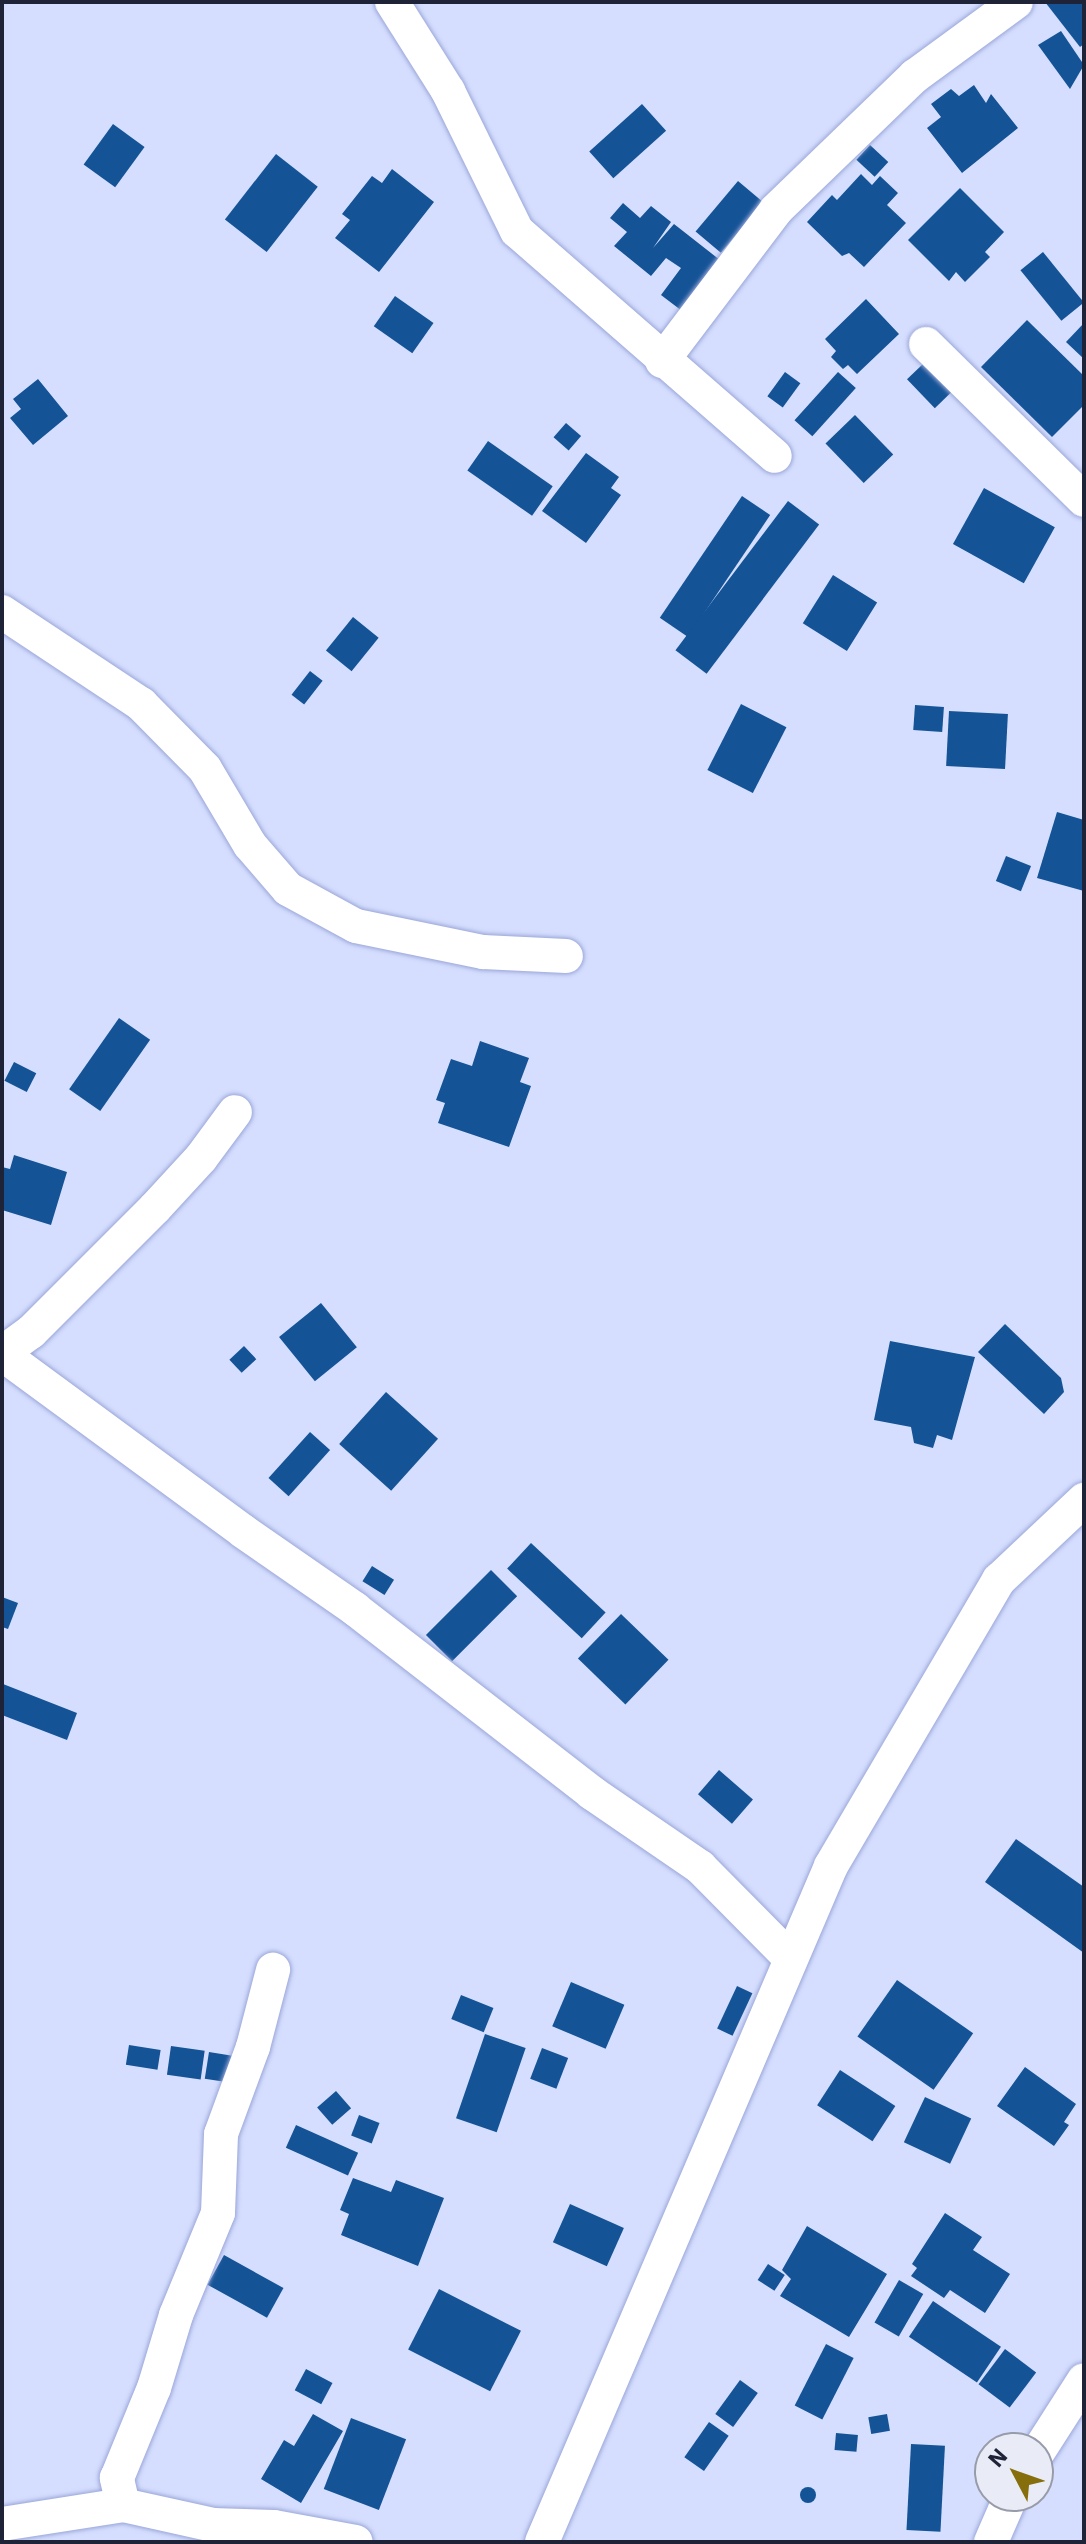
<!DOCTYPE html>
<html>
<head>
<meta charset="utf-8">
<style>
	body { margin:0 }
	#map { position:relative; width:1086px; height:2544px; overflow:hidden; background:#d5defe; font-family:"IBM Plex Sans",sans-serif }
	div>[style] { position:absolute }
	.building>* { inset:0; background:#145396; transform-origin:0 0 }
	.round { border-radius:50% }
	.roads { filter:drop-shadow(0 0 2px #9aa6d9) drop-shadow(0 0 2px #9aa6d9) }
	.street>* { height:34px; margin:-17px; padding:0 17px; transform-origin:17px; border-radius:17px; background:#fff }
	span { translate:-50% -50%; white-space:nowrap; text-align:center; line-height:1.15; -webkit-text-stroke:8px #e9ecf7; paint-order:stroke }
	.frame { position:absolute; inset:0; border:4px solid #1e2337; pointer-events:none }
	.north { position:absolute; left:974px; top:2432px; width:80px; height:80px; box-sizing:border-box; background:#e9ecf7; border:2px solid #989caa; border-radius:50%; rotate:311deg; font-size:22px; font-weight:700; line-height:32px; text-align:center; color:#1e2337 }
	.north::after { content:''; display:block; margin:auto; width:28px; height:36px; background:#856e0b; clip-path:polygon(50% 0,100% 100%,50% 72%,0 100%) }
</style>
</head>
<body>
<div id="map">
	<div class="building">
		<i style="clip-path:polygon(1045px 2px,1084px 2px,1084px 44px,1080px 47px)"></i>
		<i style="clip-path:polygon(1061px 31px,1084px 65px,1070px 89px,1038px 45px)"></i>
		<i style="clip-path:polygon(974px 85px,986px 103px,991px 94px,1018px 128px,962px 173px,927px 128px,941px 117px,931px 104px,951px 89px,959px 96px)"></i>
		<i style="left:642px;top:104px;width:36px;height:71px;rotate:48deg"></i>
		<i style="left:113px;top:124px;width:39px;height:50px;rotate:36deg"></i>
		<i style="left:870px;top:145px;width:25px;height:20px;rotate:43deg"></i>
		<i style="left:276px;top:154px;width:53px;height:83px;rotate:38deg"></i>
		<i style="clip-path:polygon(392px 169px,434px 202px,379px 272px,335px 238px,350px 220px,342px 214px,372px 176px,382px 183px)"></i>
		<i style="clip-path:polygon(861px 174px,872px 185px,880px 176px,898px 193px,887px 205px,906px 223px,864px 267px,849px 253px,842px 256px,807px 222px,832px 195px,837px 200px)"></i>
		<i style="left:738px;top:181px;width:33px;height:66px;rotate:40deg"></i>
		<i style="clip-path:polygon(960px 188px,1004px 232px,985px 252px,990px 257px,965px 282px,956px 272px,949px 281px,908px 240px)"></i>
		<i style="clip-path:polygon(623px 203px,640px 218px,651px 206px,671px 222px,653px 248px,674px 224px,725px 264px,686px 314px,661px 295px,681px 268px,666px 258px,651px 276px,614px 246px,627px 232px,610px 218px)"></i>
		<i style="left:1043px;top:252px;width:65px;height:29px;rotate:51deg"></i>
		<i style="left:395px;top:296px;width:47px;height:37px;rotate:35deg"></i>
		<i style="clip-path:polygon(866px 299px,899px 334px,857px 374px,848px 365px,843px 369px,831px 357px,836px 351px,825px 339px)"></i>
		<i style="clip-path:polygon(1027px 320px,1084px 376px,1084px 405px,1052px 437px,981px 367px)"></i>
		<i style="clip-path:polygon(1084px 323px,1084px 359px,1066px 342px)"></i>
		<i style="left:925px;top:362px;width:40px;height:25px;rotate:46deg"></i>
		<i style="left:785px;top:372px;width:19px;height:30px;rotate:36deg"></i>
		<i style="left:838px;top:372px;width:24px;height:65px;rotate:42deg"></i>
		<i style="clip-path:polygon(38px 379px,68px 416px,33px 445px,10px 418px,21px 409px,13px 399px)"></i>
		<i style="left:855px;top:415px;width:55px;height:41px;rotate:46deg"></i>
		<i style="left:566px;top:423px;width:20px;height:19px;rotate:41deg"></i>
		<i style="left:488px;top:441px;width:79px;height:36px;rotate:35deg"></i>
		<i style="clip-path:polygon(586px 453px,619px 477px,611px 488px,621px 495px,586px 543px,542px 511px)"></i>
		<i style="left:984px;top:488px;width:81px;height:64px;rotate:29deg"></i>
		<i style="left:742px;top:496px;width:34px;height:147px;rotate:34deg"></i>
		<i style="left:788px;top:501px;width:39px;height:187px;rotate:37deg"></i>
		<i style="left:833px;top:575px;width:52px;height:57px;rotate:32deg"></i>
		<i style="left:353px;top:617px;width:33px;height:43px;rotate:39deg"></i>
		<i style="left:310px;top:671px;width:16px;height:30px;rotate:38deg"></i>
		<i style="left:741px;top:704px;width:51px;height:74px;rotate:27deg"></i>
		<i style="left:915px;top:705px;width:29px;height:25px;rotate:4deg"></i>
		<i style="left:949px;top:711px;width:59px;height:55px;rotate:3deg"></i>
		<i style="clip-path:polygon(1057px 812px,1084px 820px,1084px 891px,1037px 878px)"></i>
		<i style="left:1006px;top:856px;width:27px;height:27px;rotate:22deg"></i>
		<i style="left:119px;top:1018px;width:38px;height:87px;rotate:35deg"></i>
		<i style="clip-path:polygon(480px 1041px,529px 1058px,520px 1082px,531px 1086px,509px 1147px,438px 1123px,445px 1103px,436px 1100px,451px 1059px,472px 1066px)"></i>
		<i style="left:14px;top:1062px;width:25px;height:21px;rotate:27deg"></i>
		<i style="clip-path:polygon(14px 1155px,67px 1172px,51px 1225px,2px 1210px,2px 1167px,10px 1169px)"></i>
		<i style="left:321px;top:1303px;width:57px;height:54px;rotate:51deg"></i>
		<i style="clip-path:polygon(1005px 1324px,1061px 1378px,1064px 1392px,1044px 1414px,978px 1352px)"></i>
		<i style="clip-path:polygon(890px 1341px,975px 1357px,952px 1440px,937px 1435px,933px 1448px,914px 1443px,911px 1427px,874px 1420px)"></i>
		<i style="left:244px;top:1346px;width:18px;height:20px;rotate:47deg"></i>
		<i style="left:386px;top:1392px;width:70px;height:70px;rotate:42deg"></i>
		<i style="left:310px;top:1432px;width:27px;height:62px;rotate:42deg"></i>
		<i style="left:531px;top:1543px;width:102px;height:35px;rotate:43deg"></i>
		<i style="left:372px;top:1566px;width:26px;height:18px;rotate:32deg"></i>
		<i style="left:491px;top:1570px;width:37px;height:92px;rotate:45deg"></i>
		<i style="clip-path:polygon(2px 1597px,18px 1603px,8px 1629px,2px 1627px)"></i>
		<i style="left:621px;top:1614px;width:66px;height:62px;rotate:44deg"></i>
		<i style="clip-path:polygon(3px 1684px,77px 1713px,67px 1740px,2px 1715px)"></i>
		<i style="left:719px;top:1770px;width:45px;height:32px;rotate:41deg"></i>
		<i style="clip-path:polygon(1016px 1839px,1084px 1887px,1084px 1953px,985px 1882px)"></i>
		<i style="left:897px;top:1980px;width:93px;height:69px;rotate:35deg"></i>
		<i style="left:571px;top:1982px;width:58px;height:48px;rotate:23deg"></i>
		<i style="left:737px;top:1986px;width:17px;height:47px;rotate:25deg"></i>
		<i style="left:461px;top:1995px;width:35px;height:26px;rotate:22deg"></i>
		<i style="left:485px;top:2034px;width:43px;height:89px;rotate:19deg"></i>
		<i style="left:129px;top:2045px;width:32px;height:20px;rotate:9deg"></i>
		<i style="left:171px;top:2046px;width:34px;height:29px;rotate:8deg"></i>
		<i style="left:542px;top:2048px;width:28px;height:33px;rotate:21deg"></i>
		<i style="left:209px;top:2052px;width:25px;height:27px;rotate:9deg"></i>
		<i style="clip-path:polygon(1025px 2067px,1076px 2104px,1064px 2122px,1069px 2125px,1054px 2146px,997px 2106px)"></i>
		<i style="left:840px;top:2070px;width:66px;height:42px;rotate:33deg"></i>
		<i style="left:336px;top:2091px;width:23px;height:25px;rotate:49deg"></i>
		<i style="left:925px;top:2097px;width:51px;height:50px;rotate:25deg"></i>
		<i style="left:359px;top:2115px;width:22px;height:22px;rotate:21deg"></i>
		<i style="left:296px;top:2125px;width:68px;height:25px;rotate:24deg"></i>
		<i style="clip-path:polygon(353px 2178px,391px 2192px,396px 2180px,444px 2198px,418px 2266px,341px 2235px,349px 2214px,340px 2210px)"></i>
		<i style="left:570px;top:2204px;width:59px;height:42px;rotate:24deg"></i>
		<i style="clip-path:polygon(945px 2213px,982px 2237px,973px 2250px,1010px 2274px,985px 2313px,950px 2290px,944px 2298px,911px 2276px,917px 2268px,912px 2264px)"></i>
		<i style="clip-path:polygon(807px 2226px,887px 2274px,849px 2337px,780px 2296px,791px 2279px,782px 2270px)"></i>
		<i style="left:224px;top:2255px;width:68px;height:34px;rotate:29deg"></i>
		<i style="left:768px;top:2264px;width:20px;height:19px;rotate:33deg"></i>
		<i style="left:899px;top:2280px;width:28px;height:49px;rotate:30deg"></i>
		<i style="left:439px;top:2289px;width:92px;height:68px;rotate:27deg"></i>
		<i style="left:933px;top:2301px;width:82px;height:43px;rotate:34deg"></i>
		<i style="left:826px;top:2344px;width:31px;height:69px;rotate:27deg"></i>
		<i style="left:1005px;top:2349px;width:39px;height:44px;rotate:37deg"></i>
		<i style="left:306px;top:2369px;width:30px;height:24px;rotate:28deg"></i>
		<i style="left:740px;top:2380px;width:22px;height:42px;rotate:36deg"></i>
		<i style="clip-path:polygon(313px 2414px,343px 2431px,301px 2503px,261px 2479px,284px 2440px,294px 2446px)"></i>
		<i style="left:887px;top:2414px;width:17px;height:19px;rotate:80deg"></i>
		<i style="left:351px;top:2418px;width:59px;height:76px;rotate:21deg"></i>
		<i style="left:709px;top:2422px;width:24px;height:43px;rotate:35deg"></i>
		<i style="left:836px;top:2433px;width:22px;height:17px;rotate:5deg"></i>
		<i style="left:911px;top:2444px;width:34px;height:86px;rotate:3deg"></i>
		<i class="round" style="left:800px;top:2487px;width:16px;height:16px"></i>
	</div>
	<div class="roads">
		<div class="street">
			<i style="left:392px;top:2px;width:105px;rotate:57.8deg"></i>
			<i style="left:448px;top:91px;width:156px;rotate:63.8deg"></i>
			<i style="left:517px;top:231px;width:342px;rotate:41.1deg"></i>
			<i style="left:926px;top:344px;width:222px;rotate:44.6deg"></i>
			<i style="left:662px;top:361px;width:189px;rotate:-52.9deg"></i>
			<i style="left:776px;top:210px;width:193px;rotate:-44deg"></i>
			<i style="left:915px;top:76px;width:125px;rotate:-36.2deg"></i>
			<i style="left:2px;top:612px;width:167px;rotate:33.5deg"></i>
			<i style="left:141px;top:704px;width:91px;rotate:45.4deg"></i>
			<i style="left:205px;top:769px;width:88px;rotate:59.4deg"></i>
			<i style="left:250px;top:845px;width:58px;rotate:49.2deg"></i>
			<i style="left:288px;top:889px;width:77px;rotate:28.6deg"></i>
			<i style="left:356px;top:926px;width:130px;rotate:11.6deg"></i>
			<i style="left:483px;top:952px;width:83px;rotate:2.8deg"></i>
			<i style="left:2px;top:1353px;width:36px;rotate:-36deg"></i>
			<i style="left:31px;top:1332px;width:175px;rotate:-45deg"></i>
			<i style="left:155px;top:1208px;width:68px;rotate:-47.4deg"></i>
			<i style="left:201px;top:1158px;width:57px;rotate:-53.5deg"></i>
			<i style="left:2px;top:1354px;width:300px;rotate:36.3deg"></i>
			<i style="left:244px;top:1532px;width:135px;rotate:34.7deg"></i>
			<i style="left:355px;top:1609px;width:300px;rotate:37.8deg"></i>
			<i style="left:592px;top:1793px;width:131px;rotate:34.4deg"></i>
			<i style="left:700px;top:1867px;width:129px;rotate:45.3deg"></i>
			<i style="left:1038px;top:2452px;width:85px;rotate:-57.4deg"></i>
			<i style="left:123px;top:2505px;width:28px;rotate:-103deg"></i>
			<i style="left:117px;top:2478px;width:97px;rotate:-67.7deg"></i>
			<i style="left:154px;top:2388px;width:76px;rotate:-73.2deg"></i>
			<i style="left:176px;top:2315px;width:110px;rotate:-67.6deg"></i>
			<i style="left:218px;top:2213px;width:79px;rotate:-87.8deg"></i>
			<i style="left:221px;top:2134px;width:93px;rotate:-69.8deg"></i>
			<i style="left:253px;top:2047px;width:80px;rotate:-75.4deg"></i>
			<i style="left:2px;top:2524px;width:122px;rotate:-8.9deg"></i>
			<i style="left:123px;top:2505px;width:92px;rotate:12.5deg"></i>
			<i style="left:213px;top:2525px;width:61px;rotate:1.9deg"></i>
			<i style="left:274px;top:2527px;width:83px;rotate:10.4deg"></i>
			<i style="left:542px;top:2542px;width:735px;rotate:-66.85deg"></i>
			<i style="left:831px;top:1866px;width:332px;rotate:-59.6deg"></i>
			<i style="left:999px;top:1580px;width:117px;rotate:-43.3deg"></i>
			<i style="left:991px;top:2542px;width:50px;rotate:-66.5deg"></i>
		</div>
	</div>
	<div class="frame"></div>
	<div class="north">N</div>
</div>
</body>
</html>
